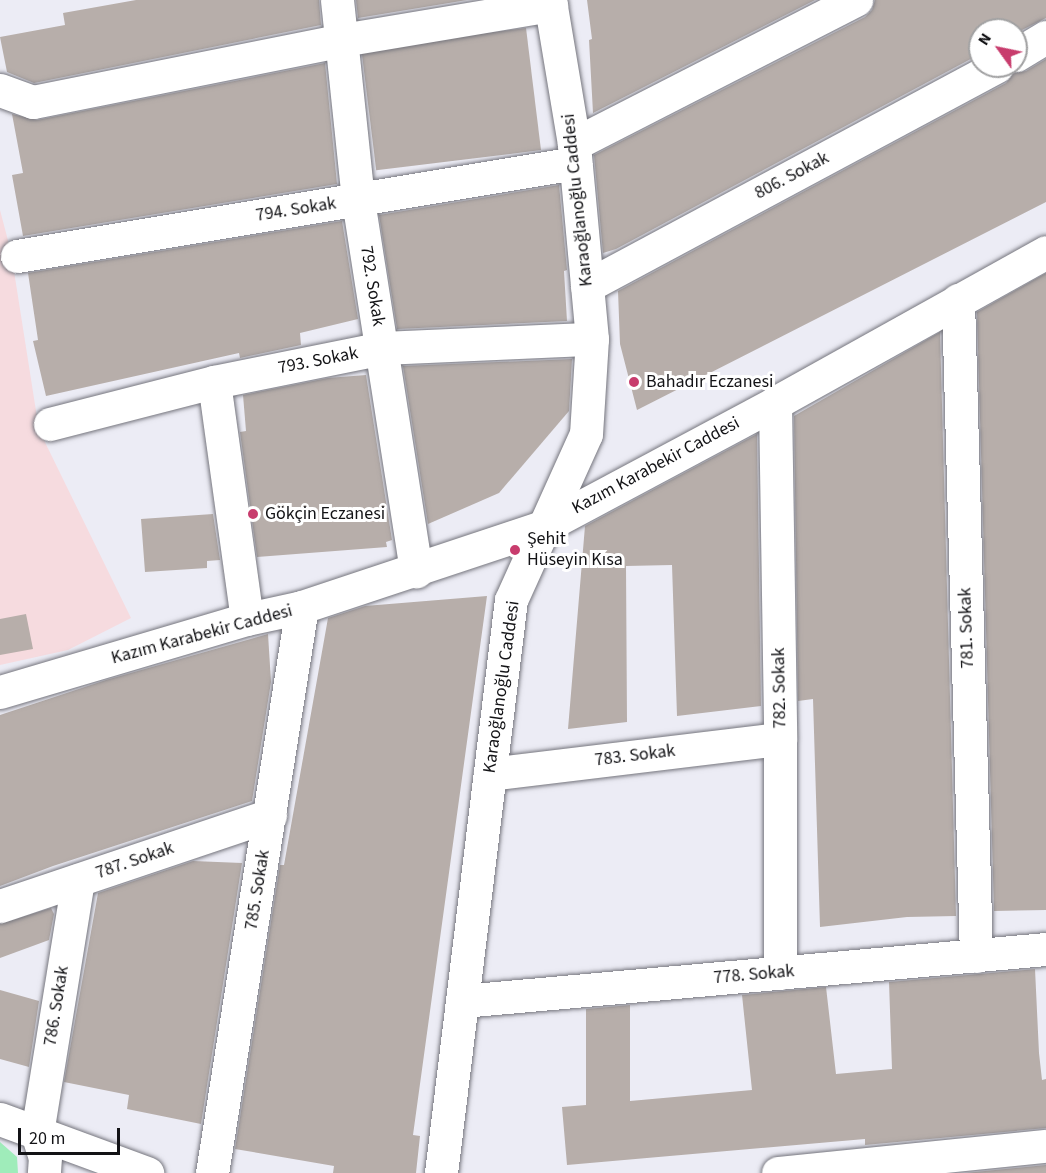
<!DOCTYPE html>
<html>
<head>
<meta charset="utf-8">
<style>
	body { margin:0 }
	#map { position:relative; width:1046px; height:1173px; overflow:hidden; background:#ececf5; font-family:"Source Sans 3",sans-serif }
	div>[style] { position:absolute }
	.education>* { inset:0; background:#f6dbdf }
	.green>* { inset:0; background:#9fecba }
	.building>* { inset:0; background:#b7aeaa; transform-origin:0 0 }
	.roads { filter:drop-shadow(0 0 2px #75757d) drop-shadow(0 0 2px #75757d) }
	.minor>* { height:33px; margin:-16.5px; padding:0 16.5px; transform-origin:16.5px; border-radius:16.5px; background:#fff }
	.secondary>* { height:33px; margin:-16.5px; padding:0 16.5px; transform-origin:16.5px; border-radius:16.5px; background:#fff }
	.dots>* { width:16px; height:16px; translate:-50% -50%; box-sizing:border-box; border:3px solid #fff; border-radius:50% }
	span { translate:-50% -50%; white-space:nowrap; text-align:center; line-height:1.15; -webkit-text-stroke:6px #fff; paint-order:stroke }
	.street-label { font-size:18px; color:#131316 }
	.poi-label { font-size:18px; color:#131316 }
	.left { translate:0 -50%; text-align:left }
	.north { position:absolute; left:968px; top:18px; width:60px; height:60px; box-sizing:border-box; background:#fff; border:2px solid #a1a1a2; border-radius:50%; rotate:303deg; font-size:16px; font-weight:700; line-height:24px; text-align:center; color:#131316 }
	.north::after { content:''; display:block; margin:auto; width:21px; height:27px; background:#c83c6d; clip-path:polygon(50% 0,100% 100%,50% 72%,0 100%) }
	.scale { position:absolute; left:18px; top:1128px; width:102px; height:27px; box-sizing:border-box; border:3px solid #131316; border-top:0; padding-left:8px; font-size:18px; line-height:21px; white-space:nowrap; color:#131316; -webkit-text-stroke:4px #fff; paint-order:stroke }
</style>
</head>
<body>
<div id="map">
	<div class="education">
		<i style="clip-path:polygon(0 210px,11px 252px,39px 430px,131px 618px,68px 650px,0 665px)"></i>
	</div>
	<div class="green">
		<i style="clip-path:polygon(0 1142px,17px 1157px,18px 1173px,0 1173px)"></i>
	</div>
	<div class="building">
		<i style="clip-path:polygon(136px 0,319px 0,321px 25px,34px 83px,7px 72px,0 37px,65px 25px,63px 13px)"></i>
		<i style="clip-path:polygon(356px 0,467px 0,358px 18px)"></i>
		<i style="clip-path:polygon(587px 0,815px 0,593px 113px,589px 40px,592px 39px)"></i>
		<i style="clip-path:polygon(875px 0,1046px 0,1046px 18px,1016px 33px,1016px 30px,980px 30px,980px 54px,616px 249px,603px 253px,594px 155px,865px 17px,872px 10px)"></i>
		<i style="left:526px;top:28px;width:123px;height:166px;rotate:83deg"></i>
		<i style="clip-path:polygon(1046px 59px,1046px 202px,637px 410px,620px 344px,618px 291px,1006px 83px,1014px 73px,1026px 71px)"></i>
		<i style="clip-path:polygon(325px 63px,337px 184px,23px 236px,12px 175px,23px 173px,12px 114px,37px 120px)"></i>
		<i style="clip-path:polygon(559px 185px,567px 270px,564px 271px,567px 321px,397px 329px,379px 215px)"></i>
		<i style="clip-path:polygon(342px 221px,358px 319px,300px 333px,301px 345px,240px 358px,239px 353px,46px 396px,33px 341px,38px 340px,28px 273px)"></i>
		<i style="clip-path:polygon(1046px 273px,1046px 910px,994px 911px,977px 312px)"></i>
		<i style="clip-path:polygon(940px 332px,956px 916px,907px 917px,820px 927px,813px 699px,798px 701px,794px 416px)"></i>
		<i style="clip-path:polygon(572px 359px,569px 411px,499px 493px,428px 524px,403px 366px)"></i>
		<i style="clip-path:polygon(366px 375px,392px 540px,386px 542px,387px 547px,257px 557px,240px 432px,246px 431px,243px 395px,328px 378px)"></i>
		<i style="clip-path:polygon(757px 434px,761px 706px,677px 716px,672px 565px,626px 566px,627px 722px,568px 729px,585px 526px)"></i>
		<i style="clip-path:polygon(213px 514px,220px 560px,207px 561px,207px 568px,145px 572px,141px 519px)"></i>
		<i style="clip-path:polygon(487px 596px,413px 1135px,420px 1136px,416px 1173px,333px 1173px,334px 1166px,235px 1149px,280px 865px,284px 865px,328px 618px,365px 606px)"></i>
		<i style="clip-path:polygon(26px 614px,33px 649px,0 655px,0 619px)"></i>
		<i style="clip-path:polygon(268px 634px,271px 682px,252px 801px,53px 866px,0 886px,0 715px,106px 680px)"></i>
		<i style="clip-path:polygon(193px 861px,242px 863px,201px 1124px,127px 1109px,129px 1095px,64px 1082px,98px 893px)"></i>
		<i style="clip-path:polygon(51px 908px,54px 914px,49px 940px,0 958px,0 924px)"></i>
		<i style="clip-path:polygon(1035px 969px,1039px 1053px,1042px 1080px,1046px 1079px,1046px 1128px,865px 1145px,865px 1139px,567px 1165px,562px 1107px,586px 1105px,586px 1009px,630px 1005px,630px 1101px,752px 1090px,742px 995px,826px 987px,836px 1074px,892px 1069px,889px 982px)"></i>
		<i style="clip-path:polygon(0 990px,39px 1001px,29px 1067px,0 1059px)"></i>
		<i style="clip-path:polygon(1046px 1165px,1046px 1173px,965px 1173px)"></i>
	</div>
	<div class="roads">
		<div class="minor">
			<i style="left:337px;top:0;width:201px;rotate:84deg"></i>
			<i style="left:358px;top:200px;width:376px;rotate:81.1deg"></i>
			<i style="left:1016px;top:55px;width:35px;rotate:-31deg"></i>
			<i style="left:0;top:90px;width:35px;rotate:20deg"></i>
			<i style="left:33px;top:102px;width:315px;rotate:-11.3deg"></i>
			<i style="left:342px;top:40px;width:212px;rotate:-9.5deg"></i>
			<i style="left:574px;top:144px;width:317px;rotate:-27.1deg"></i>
			<i style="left:17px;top:256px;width:566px;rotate:-9.46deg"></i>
			<i style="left:587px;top:286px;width:465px;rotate:-28.2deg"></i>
			<i style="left:958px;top:300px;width:656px;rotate:88.43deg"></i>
			<i style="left:214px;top:382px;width:239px;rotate:82.1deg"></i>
			<i style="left:775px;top:403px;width:336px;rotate:89.1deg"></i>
			<i style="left:780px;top:739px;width:234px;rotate:90deg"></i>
			<i style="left:50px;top:424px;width:169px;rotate:-14.4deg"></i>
			<i style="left:214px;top:382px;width:171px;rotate:-11.4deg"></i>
			<i style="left:382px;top:348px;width:210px;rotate:-2.5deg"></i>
			<i style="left:490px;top:774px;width:292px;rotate:-6.9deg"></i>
			<i style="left:0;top:906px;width:285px;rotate:-18.6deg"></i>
			<i style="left:462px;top:1001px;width:586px;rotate:-5.09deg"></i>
			<i style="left:37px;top:1133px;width:256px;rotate:-80.8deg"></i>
			<i style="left:212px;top:1173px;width:573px;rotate:-80.97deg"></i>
			<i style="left:778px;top:1173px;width:269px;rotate:-5.8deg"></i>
		</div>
		<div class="secondary">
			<i style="left:0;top:692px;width:258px;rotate:-16.5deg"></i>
			<i style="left:247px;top:619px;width:56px;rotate:-12.3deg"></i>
			<i style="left:302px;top:607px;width:256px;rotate:-18.4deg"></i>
			<i style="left:545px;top:526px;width:261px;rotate:-28.1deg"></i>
			<i style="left:775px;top:403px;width:310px;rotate:-29.1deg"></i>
			<i style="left:0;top:1119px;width:157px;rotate:20.2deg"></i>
			<i style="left:37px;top:1133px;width:25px;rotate:72deg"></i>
			<i style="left:45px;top:1157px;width:16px;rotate:94deg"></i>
			<i style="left:441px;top:1173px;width:577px;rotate:-83.04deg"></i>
			<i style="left:511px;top:600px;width:182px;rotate:-65.7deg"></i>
			<i style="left:586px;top:434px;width:95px;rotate:-86.4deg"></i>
			<i style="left:592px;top:339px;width:196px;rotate:-95.3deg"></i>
			<i style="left:574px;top:144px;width:146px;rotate:-99.5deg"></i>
		</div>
	</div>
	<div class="dots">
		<i style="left:634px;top:382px;background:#c83c6d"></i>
		<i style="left:253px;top:514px;background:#c83c6d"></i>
		<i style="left:515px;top:550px;background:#c83c6d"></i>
	</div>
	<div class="street-label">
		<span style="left:792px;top:176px;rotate:-28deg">806. Sokak</span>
		<span style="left:578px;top:200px;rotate:-96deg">Karaoğlanoğlu Caddesi</span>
		<span style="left:296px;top:210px;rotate:-9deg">794. Sokak</span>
		<span style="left:372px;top:286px;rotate:81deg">792. Sokak</span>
		<span style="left:318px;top:361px;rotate:-11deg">793. Sokak</span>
		<span style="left:656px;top:466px;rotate:-28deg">Kazım Karabekir Caddesi</span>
		<span style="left:967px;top:628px;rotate:-92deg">781. Sokak</span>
		<span style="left:202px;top:635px;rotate:-15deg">Kazım Karabekir Caddesi</span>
		<span style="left:502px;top:687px;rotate:-82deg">Karaoğlanoğlu Caddesi</span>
		<span style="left:780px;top:688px;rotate:-91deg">782. Sokak</span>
		<span style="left:635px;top:756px;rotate:-7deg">783. Sokak</span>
		<span style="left:135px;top:861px;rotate:-19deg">787. Sokak</span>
		<span style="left:258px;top:890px;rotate:-81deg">785. Sokak</span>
		<span style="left:754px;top:975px;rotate:-5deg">778. Sokak</span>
		<span style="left:57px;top:1006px;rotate:-81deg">786. Sokak</span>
	</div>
	<div class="poi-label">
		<span class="left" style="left:646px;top:382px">Bahadır Eczanesi</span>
		<span class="left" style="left:265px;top:514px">Gökçin Eczanesi</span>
		<span class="left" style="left:527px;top:550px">Şehit<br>Hüseyin Kısa</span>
	</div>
	<div class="north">N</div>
	<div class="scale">20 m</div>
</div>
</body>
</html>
